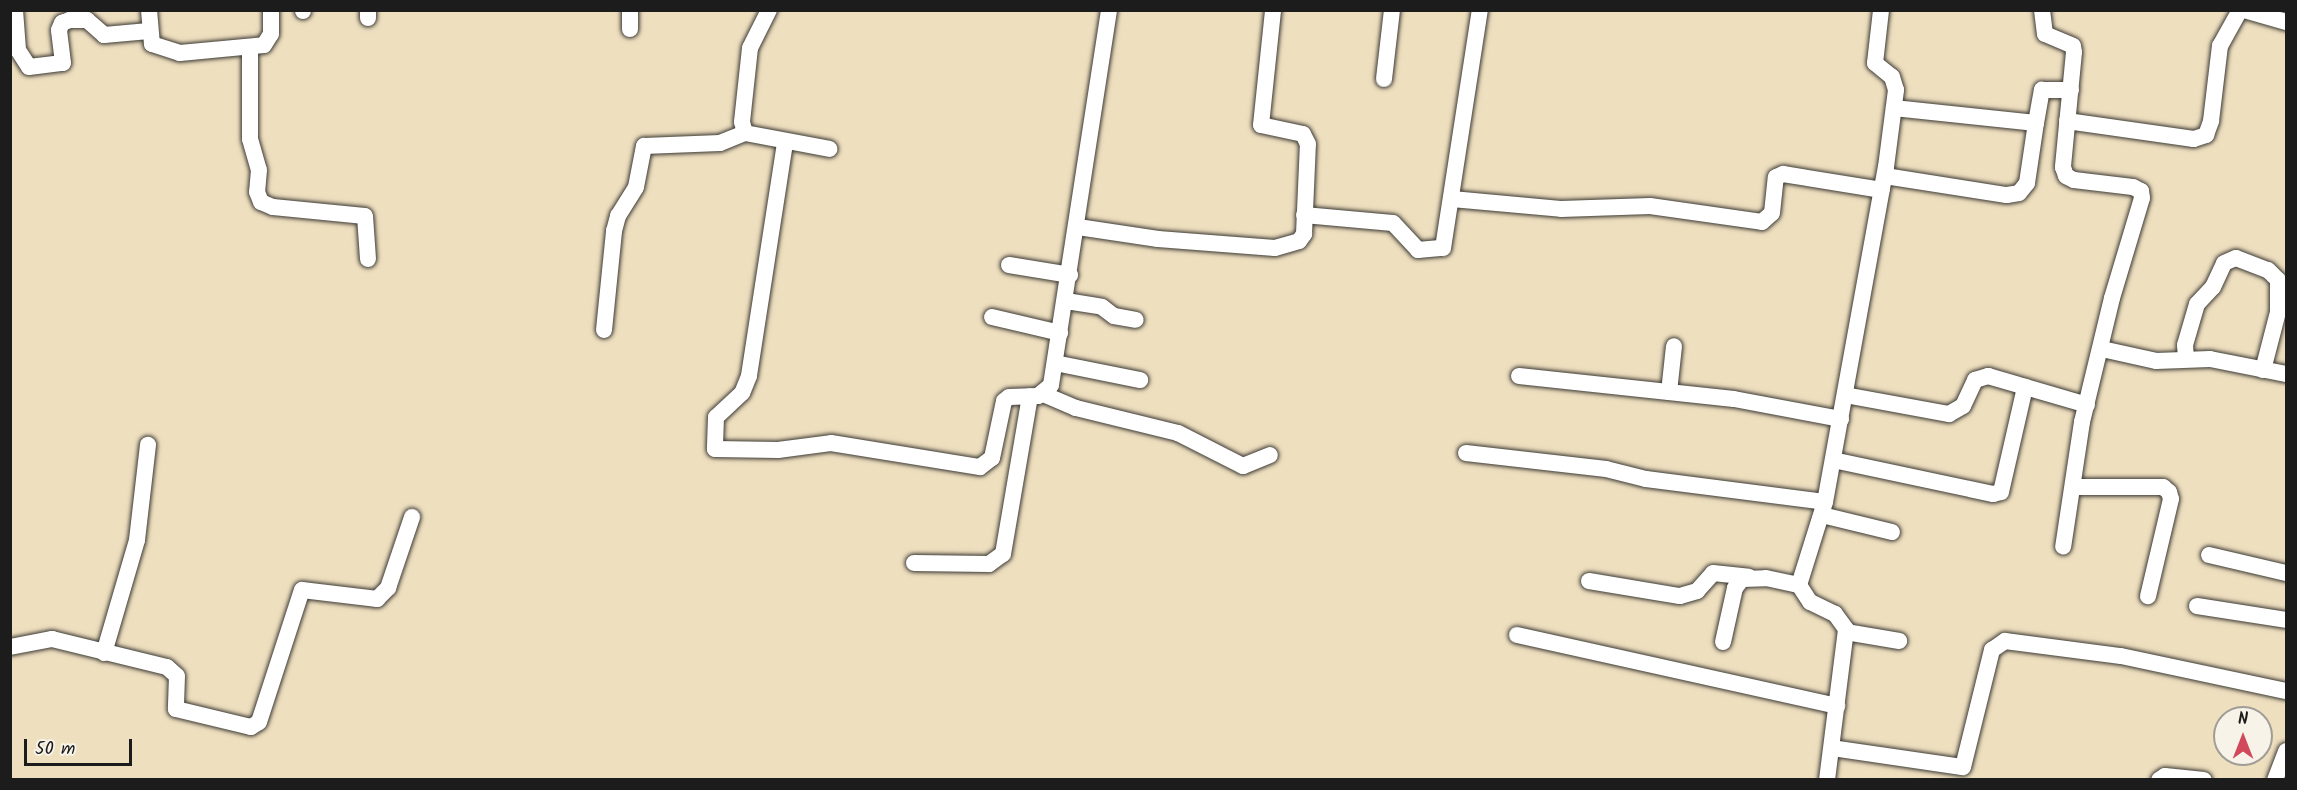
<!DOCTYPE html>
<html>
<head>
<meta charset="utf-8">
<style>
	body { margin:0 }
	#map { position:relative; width:2297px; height:790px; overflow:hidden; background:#eedfbf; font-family:Kalam,sans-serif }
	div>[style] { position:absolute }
	.roads { filter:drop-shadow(0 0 2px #3c3934) drop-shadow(0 0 2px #3c3934) }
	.minor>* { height:16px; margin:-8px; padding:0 8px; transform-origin:8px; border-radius:8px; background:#fff }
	span { translate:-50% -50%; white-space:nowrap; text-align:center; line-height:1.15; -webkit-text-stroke:4.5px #f7f3e8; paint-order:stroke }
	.frame { position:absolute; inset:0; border:12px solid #1c1c1c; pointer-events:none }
	.north { position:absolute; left:2213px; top:706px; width:60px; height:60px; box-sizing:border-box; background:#f7f3e8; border:2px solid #9f9d96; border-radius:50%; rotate:0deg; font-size:16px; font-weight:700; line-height:24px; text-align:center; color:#1c1c1c }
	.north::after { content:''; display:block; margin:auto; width:21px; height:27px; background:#d1495b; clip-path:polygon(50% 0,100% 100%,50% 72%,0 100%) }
	.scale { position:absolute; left:24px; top:739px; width:108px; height:27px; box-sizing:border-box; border:3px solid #1c1c1c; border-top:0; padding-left:8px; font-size:18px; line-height:21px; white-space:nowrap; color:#1c1c1c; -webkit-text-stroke:4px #f7f3e8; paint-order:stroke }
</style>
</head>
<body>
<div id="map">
	<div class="roads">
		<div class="minor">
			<i style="left:15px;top:10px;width:40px;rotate:85.7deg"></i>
			<i style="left:18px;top:50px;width:20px;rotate:57deg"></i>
			<i style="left:29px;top:67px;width:34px;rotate:-7deg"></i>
			<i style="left:63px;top:63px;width:33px;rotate:-97deg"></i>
			<i style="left:59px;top:30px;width:8px;rotate:-67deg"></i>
			<i style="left:62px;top:23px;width:9px;rotate:-21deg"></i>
			<i style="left:70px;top:20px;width:17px"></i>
			<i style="left:87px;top:20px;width:23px;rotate:41deg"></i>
			<i style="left:104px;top:35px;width:45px;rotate:-5.1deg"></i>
			<i style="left:149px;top:10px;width:34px;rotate:85deg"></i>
			<i style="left:152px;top:44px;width:29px;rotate:18deg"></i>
			<i style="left:180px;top:53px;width:84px;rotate:-5.4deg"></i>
			<i style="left:264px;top:45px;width:13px;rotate:-58deg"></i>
			<i style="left:271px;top:34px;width:24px;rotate:-90deg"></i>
			<i style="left:769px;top:10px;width:42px;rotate:116.6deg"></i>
			<i style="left:750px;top:48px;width:74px;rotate:96.2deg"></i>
			<i style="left:742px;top:122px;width:11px;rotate:75deg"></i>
			<i style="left:745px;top:133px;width:86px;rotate:10.7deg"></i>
			<i style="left:2042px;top:10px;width:24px;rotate:83deg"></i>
			<i style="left:2045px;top:34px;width:30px;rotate:23deg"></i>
			<i style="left:2073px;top:46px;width:6px;rotate:81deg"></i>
			<i style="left:2074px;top:52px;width:116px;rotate:95.5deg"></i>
			<i style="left:2063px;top:167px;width:9px;rotate:72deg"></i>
			<i style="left:2066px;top:176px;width:9px;rotate:27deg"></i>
			<i style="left:2074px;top:180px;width:59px;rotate:6.8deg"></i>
			<i style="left:2133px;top:187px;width:9px;rotate:27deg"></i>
			<i style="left:2141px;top:191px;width:7px;rotate:82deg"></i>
			<i style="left:2142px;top:198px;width:104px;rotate:106.7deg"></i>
			<i style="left:2112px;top:298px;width:128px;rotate:103.6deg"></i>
			<i style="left:2082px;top:422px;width:126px;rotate:98.6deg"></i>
			<i style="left:2244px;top:10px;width:44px;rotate:15.9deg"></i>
			<i style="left:303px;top:11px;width:1px;rotate:-90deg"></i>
			<i style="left:368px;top:18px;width:8px;rotate:-90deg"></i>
			<i style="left:630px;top:29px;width:19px;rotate:-90deg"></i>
			<i style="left:250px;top:48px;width:91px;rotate:90deg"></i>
			<i style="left:250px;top:139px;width:32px;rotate:74deg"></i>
			<i style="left:259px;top:170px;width:22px;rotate:95deg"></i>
			<i style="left:257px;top:192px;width:11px;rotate:68deg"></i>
			<i style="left:261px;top:202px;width:13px;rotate:23deg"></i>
			<i style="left:273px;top:207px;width:92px;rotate:5.6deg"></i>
			<i style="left:365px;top:216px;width:43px;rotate:86deg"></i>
			<i style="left:1384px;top:79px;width:69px;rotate:-83.4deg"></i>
			<i style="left:2067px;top:121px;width:128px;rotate:8.1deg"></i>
			<i style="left:2194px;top:139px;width:13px;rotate:-18deg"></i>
			<i style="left:2206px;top:135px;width:15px;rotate:-70deg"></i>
			<i style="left:2211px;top:121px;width:76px;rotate:-83.2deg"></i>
			<i style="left:2220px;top:46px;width:41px;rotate:-60.9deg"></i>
			<i style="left:2036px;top:123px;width:34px;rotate:-80deg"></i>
			<i style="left:2042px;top:90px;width:29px"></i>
			<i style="left:785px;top:143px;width:236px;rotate:98.8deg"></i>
			<i style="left:749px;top:376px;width:18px;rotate:112deg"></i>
			<i style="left:742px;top:393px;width:35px;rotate:137deg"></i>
			<i style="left:716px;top:417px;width:32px;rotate:92deg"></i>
			<i style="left:715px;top:449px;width:63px;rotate:0.9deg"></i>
			<i style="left:778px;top:450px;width:53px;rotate:-7.5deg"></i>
			<i style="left:831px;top:443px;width:151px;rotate:9.2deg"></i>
			<i style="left:980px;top:467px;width:15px;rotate:-37deg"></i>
			<i style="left:992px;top:458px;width:58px;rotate:-78.1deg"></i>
			<i style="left:1004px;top:401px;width:6px;rotate:-39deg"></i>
			<i style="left:1009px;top:397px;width:29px;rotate:-2deg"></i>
			<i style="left:1038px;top:396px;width:17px;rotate:-40deg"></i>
			<i style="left:1051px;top:385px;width:379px;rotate:-81.2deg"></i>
			<i style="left:1885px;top:176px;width:123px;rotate:8.9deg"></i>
			<i style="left:2007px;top:195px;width:12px;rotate:-9deg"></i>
			<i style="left:2019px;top:193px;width:13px;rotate:-51deg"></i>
			<i style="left:2027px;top:183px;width:61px;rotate:-81.5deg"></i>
			<i style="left:2036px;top:123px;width:143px;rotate:-174deg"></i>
			<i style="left:1452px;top:199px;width:109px;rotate:5.2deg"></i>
			<i style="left:1561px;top:209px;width:89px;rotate:-1.9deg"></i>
			<i style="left:1650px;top:206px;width:113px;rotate:8.1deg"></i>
			<i style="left:1762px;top:222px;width:13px;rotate:-42deg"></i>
			<i style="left:1772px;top:213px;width:36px;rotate:-84deg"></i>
			<i style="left:1776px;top:177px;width:8px;rotate:-23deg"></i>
			<i style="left:1783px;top:174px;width:100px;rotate:9.2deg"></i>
			<i style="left:1304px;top:215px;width:89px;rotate:5.1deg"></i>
			<i style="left:1393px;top:223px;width:37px;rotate:47deg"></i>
			<i style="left:1418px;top:250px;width:25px;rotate:-5deg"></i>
			<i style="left:1443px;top:248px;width:241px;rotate:-81.2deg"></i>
			<i style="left:1078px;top:227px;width:81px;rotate:8.5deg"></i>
			<i style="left:1158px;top:239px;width:117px;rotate:4.4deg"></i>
			<i style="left:1275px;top:248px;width:25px;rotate:-16deg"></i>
			<i style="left:1299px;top:241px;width:9px;rotate:-54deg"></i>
			<i style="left:1304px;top:234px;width:90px;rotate:-87.5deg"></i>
			<i style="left:1308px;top:144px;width:11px;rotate:-117deg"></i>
			<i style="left:1303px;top:134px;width:43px;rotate:-167.9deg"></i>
			<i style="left:1261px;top:125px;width:116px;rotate:-84deg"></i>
			<i style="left:1009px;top:265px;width:62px;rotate:9.3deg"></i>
			<i style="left:1066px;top:301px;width:36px;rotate:9deg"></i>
			<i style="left:1102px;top:307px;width:15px;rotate:37deg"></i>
			<i style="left:1114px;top:316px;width:22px;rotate:10deg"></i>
			<i style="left:992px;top:317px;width:70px;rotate:13.2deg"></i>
			<i style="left:604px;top:330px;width:100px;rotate:-84.2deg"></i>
			<i style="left:614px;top:231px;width:16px;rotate:-75deg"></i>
			<i style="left:618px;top:216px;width:34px;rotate:-58deg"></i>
			<i style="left:636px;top:187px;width:42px;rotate:-79deg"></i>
			<i style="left:644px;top:146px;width:76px;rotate:-2.3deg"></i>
			<i style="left:720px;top:143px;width:27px;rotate:-22deg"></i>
			<i style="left:2102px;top:349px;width:55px;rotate:12.5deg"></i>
			<i style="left:2156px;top:361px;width:54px;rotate:-2.1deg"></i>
			<i style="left:2210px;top:359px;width:77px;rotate:11.2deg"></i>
			<i style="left:2186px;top:359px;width:14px;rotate:-94deg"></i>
			<i style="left:2185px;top:345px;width:43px;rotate:-73.7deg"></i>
			<i style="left:2197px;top:304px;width:23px;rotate:-47deg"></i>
			<i style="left:2213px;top:287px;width:26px;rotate:-65deg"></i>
			<i style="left:2224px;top:263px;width:13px;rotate:-23deg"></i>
			<i style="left:2236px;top:258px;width:34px;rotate:21deg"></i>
			<i style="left:2268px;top:270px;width:14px;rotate:45deg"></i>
			<i style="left:2278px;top:280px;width:32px;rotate:90deg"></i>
			<i style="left:2278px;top:312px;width:60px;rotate:104.5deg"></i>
			<i style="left:1055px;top:363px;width:87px;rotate:11.3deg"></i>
			<i style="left:1519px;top:376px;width:216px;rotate:6.1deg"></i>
			<i style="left:1734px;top:399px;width:109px;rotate:10.6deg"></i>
			<i style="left:1669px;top:392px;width:46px;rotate:-83.8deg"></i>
			<i style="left:1043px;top:394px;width:36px;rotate:23deg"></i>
			<i style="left:1076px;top:408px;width:105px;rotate:13.8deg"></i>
			<i style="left:1178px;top:433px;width:73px;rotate:26.9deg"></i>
			<i style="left:1243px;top:466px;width:29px;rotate:-22deg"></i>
			<i style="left:1845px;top:395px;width:106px;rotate:10.4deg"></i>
			<i style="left:1949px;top:414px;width:16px;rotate:-30deg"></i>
			<i style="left:1963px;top:406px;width:29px;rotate:-65deg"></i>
			<i style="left:1975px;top:380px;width:14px;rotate:-17deg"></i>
			<i style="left:1988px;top:376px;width:103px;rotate:16.3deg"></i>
			<i style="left:1466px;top:453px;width:141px;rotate:6.5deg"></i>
			<i style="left:1606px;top:469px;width:41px;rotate:14deg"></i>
			<i style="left:1646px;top:479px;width:180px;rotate:7.3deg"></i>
			<i style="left:1833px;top:460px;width:164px;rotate:12deg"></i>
			<i style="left:1993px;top:494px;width:8px;rotate:-14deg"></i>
			<i style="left:2001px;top:492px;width:108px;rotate:-77.1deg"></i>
			<i style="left:2073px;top:487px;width:90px"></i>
			<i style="left:2163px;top:487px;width:8px;rotate:40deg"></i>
			<i style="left:2169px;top:492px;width:7px;rotate:74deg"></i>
			<i style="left:2171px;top:499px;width:100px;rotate:103.3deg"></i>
			<i style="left:1822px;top:515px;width:72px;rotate:13.7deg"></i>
			<i style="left:2209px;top:555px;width:79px;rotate:13.2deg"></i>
			<i style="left:914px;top:563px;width:75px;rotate:0.8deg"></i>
			<i style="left:989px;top:564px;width:17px;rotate:-36deg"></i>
			<i style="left:1003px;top:554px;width:160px;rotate:-80.3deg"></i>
			<i style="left:1589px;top:581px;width:92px;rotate:9.4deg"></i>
			<i style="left:1680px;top:596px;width:18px;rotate:-16deg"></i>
			<i style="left:1697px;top:591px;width:24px;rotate:-48deg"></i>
			<i style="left:1713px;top:573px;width:36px;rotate:6deg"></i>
			<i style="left:2197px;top:606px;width:90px;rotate:8.9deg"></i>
			<i style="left:1846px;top:632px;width:54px;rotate:9.6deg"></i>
			<i style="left:1517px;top:635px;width:328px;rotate:12.5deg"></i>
			<i style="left:1723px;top:642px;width:55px;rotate:-77.5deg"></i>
			<i style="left:1735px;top:588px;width:11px;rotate:-52deg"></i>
			<i style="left:1742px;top:579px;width:24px;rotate:-2deg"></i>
			<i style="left:1766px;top:578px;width:34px;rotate:12deg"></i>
			<i style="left:10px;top:647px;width:43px;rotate:-10.8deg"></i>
			<i style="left:52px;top:639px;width:118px;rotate:13.7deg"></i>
			<i style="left:167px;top:667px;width:13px;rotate:42deg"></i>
			<i style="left:177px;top:676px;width:33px;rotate:92deg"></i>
			<i style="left:176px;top:709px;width:77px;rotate:13.5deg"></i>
			<i style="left:251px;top:727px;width:9px;rotate:-32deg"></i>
			<i style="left:259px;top:722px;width:139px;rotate:-72deg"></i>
			<i style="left:302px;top:590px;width:76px;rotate:6.8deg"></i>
			<i style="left:377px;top:599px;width:16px;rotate:-45deg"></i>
			<i style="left:388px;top:588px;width:75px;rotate:-71.3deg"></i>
			<i style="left:104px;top:653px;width:118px;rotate:-73.7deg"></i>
			<i style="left:137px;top:540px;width:96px;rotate:-83.4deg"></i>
			<i style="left:1832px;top:748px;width:132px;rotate:8.3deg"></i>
			<i style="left:1963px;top:767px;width:121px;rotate:-76.1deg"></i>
			<i style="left:1992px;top:650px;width:16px;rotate:-35deg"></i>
			<i style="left:2005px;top:641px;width:117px;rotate:7.4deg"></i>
			<i style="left:2121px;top:656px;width:169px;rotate:12deg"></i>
			<i style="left:1827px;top:780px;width:152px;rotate:-82.8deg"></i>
			<i style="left:1846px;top:629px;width:19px;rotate:-126deg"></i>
			<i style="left:1835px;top:614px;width:28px;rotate:-154deg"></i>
			<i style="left:1810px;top:602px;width:20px;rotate:-123deg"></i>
			<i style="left:1799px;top:585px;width:87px;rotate:-72.6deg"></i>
			<i style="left:1825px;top:502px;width:341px;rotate:-79.7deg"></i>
			<i style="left:1886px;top:167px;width:78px;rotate:-82.6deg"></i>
			<i style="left:1896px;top:90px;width:14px;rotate:-107deg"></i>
			<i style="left:1892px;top:77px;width:22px;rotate:-141deg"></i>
			<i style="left:1875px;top:63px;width:53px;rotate:-83.5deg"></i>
			<i style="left:2159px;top:780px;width:7px;rotate:-34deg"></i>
			<i style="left:2165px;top:776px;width:39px;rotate:6deg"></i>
			<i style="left:2275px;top:780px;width:31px;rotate:-69deg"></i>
		</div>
	</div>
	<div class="frame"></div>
	<div class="north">N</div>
	<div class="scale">50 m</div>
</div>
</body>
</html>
